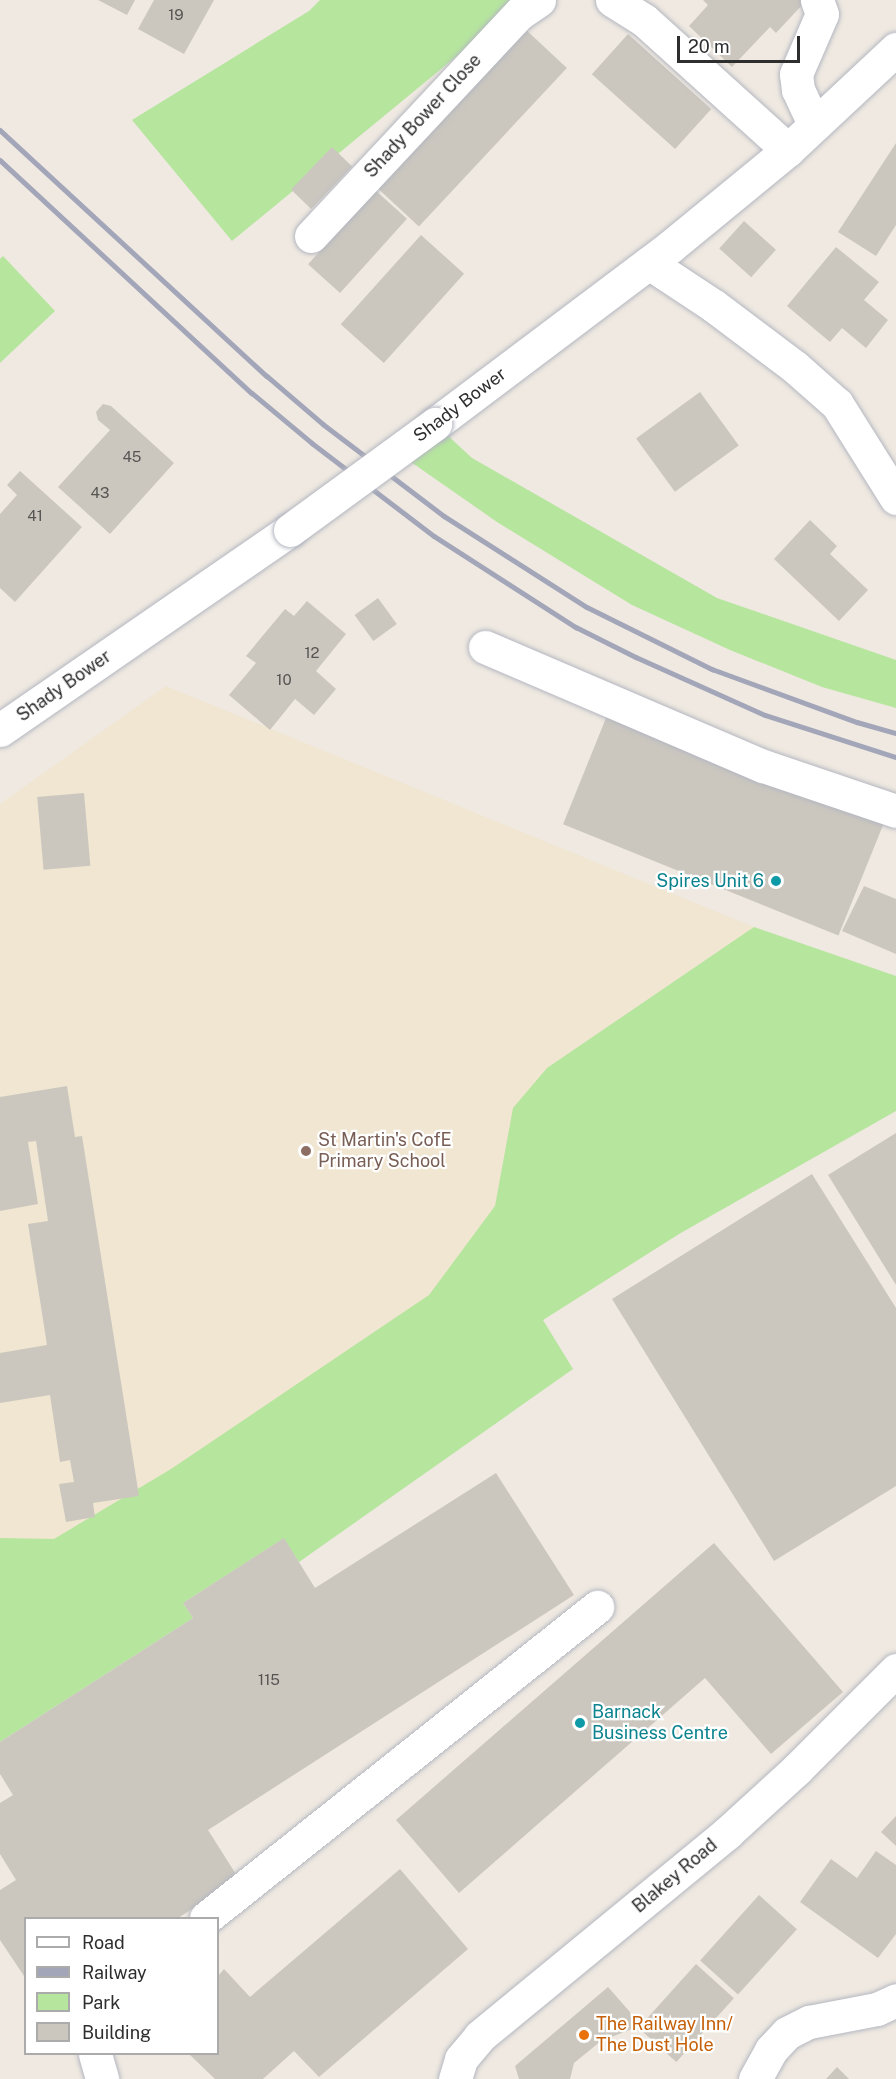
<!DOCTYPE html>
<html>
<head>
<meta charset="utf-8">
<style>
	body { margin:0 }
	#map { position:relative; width:896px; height:2079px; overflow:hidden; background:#efe9e1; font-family:"Public Sans",sans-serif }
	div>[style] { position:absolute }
	.education>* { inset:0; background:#f0e6d1 }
	.green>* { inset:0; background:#b6e59e }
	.building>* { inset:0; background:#cbc7bf; transform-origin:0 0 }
	.roads { filter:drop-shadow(0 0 2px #b4b7c1) drop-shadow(0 0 2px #b4b7c1) }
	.minor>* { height:33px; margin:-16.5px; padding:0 16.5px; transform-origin:16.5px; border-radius:16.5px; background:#fff }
	.rail>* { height:4.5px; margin:-2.25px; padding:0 2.25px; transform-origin:2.25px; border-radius:2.25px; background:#a3a6b8 }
	.bridges { filter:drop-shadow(0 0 2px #b4b7c1) drop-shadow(0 0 2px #b4b7c1) }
	.minor-bridge>* { height:33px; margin:-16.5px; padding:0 16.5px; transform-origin:16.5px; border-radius:16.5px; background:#fff }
	.dots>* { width:16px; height:16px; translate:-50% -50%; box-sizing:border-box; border:3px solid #fff; border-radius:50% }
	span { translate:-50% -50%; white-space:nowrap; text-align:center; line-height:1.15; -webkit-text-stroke:4.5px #fff; paint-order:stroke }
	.number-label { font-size:15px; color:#555452 }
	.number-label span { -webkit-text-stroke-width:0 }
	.street-label { font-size:18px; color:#2e2e2e }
	.culture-label { font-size:18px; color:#0d838f }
	.right { translate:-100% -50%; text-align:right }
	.left { translate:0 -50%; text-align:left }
	.education-label { font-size:18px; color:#785e54 }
	.food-label { font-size:18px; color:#c56008 }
	.legend { position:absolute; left:24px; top:1917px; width:195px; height:138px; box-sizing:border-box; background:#fff; border:2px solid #ababab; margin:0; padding:8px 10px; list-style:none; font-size:18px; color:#2e2e2e }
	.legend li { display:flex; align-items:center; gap:12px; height:30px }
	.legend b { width:30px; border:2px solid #ababab }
	.scale { position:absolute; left:677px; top:36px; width:123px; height:27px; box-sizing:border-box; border:3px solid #2e2e2e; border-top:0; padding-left:8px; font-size:18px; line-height:21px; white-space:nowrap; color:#2e2e2e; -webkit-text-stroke:4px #fff; paint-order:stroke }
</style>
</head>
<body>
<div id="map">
	<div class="education">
		<i style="clip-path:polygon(166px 686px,754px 927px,547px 1068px,679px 1234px,543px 1320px,0 1612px,0 804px)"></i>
	</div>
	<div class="green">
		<i style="clip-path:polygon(320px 0,525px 0,232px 241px,132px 120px,309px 11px)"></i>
		<i style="clip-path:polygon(3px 256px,55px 311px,0 363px,0 259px)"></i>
		<i style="clip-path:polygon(444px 432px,472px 458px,717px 598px,896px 660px,896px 708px,822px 687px,730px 650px,632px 605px,497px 522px,411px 462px)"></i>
		<i style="clip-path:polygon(754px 927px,896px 976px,896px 1111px,679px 1234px,543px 1320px,573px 1369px,299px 1562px,283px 1539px,183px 1603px,193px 1618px,0 1742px,0 1538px,54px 1539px,171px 1469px,429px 1295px,495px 1206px,513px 1108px,547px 1068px)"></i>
	</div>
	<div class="building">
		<i style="clip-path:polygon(98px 0,135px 0,127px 15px)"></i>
		<i style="clip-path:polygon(154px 0,214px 0,184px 54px,138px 29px)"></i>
		<i style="clip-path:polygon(703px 0,800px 0,804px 3px,776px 33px,770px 27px,732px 67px,689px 26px,708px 5px)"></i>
		<i style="left:523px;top:27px;width:60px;height:217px;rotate:43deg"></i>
		<i style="left:628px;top:34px;width:112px;height:54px;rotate:42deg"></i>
		<i style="clip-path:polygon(896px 143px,896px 225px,876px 256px,838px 232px)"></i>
		<i style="left:332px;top:147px;width:28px;height:59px;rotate:44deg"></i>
		<i style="left:375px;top:190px;width:43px;height:100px;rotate:42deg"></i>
		<i style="left:744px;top:221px;width:43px;height:37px;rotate:42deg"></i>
		<i style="left:421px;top:235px;width:58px;height:120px;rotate:42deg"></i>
		<i style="clip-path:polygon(836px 247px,879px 282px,864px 300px,888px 320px,866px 348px,842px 328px,830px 342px,787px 306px)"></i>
		<i style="left:700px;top:392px;width:66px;height:79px;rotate:54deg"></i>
		<i style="clip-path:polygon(103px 404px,111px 406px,174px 463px,110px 534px,58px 487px,110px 430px,98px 420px,96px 412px)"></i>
		<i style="clip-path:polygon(20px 471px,82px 527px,15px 602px,0 588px,0 514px,17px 495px,7px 485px)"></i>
		<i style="clip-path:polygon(810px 520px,837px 546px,830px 554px,868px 590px,839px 621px,774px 559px)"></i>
		<i style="left:378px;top:598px;width:32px;height:29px;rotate:54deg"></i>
		<i style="clip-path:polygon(307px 601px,346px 634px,316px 671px,336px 689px,314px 715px,295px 699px,270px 730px,229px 695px,256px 663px,246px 656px,285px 609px,294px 616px)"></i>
		<i style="left:608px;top:713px;width:297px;height:120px;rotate:22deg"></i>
		<i style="left:84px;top:793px;width:73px;height:47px;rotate:85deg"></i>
		<i style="clip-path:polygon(864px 886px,896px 899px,896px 954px,842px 931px)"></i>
		<i style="clip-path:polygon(67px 1086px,75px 1137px,82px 1136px,139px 1496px,93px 1503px,95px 1517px,66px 1522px,59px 1484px,74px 1482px,70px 1460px,60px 1462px,50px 1395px,0 1403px,0 1353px,47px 1345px,28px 1224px,48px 1221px,36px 1141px,28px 1142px,38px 1204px,0 1211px,0 1097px)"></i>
		<i style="clip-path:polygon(896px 1133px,896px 1285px,828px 1175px)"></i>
		<i style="clip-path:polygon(812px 1174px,896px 1308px,896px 1486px,774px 1561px,612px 1299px)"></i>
		<i style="clip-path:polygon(496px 1473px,574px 1595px,208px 1830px,239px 1879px,178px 1918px,26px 1918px,26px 1979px,0 1940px,0 1890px,16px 1880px,0 1854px,0 1803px,13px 1795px,0 1774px,0 1742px,193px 1618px,183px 1603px,284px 1538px,315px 1588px)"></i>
		<i style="clip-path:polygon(714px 1543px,843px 1692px,771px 1754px,705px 1678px,459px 1893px,396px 1820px)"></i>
		<i style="clip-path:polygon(896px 1816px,896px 1846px,881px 1832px)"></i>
		<i style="clip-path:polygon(876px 1851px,896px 1865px,896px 1934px,878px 1958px,800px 1902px,831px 1859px,857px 1878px)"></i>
		<i style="clip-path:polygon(400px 1869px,468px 1949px,319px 2077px,294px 2051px,263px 2079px,215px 2079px,189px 2054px,218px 2054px,218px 1976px,224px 1969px,250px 1997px)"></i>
		<i style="left:759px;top:1895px;width:51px;height:88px;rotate:42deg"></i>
		<i style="left:696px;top:1964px;width:51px;height:86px;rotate:42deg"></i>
		<i style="clip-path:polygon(608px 1987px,630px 2012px,632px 2029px,601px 2041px,574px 2063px,570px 2079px,519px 2079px,515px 2066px)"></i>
		<i style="clip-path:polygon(837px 2067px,849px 2079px,826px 2079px)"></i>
	</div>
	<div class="roads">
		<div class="minor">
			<i style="left:612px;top:0;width:38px;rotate:32deg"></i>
			<i style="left:644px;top:20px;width:194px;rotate:42.1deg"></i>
			<i style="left:814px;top:124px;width:38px;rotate:-115deg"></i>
			<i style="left:798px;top:90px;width:16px;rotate:-97deg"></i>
			<i style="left:796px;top:74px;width:65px;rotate:-66.6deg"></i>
			<i style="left:822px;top:14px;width:15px;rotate:-110deg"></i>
			<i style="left:311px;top:236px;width:306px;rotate:-46.9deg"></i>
			<i style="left:520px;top:13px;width:23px;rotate:-34deg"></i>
			<i style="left:649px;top:263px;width:78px;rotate:33.5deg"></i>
			<i style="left:714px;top:306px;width:101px;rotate:37deg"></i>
			<i style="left:795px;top:367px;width:56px;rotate:41.4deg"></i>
			<i style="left:837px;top:404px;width:111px;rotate:57.9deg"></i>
			<i style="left:435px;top:424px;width:296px;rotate:-37deg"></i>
			<i style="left:671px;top:246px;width:151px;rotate:-39.4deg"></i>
			<i style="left:788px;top:150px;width:148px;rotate:-43.1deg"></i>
			<i style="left:485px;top:647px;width:302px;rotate:23.2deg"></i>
			<i style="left:763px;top:766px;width:140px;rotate:18.7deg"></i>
			<i style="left:0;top:730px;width:352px;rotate:-34.6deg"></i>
			<i style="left:206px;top:1918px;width:500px;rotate:-38.5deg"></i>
			<i style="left:95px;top:2054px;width:26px;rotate:74deg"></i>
			<i style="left:455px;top:2079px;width:21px;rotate:-73deg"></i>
			<i style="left:461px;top:2059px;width:30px;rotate:-50deg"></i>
			<i style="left:480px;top:2036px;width:320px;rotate:-39.4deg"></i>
			<i style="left:727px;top:1833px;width:95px;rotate:-42.4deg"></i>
			<i style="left:797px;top:1769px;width:140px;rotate:-45deg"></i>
			<i style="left:755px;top:2079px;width:33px;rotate:-61deg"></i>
			<i style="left:771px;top:2050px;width:23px;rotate:-47deg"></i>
			<i style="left:787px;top:2033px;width:25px;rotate:-27deg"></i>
			<i style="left:809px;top:2022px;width:69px;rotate:-10.8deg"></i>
			<i style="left:877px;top:2009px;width:21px;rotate:-25deg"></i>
		</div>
	</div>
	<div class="rail">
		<i style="left:0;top:130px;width:363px;rotate:42.7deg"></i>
		<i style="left:267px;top:376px;width:74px;rotate:40.6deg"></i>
		<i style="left:323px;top:424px;width:152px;rotate:37.2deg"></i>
		<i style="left:444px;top:516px;width:169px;rotate:32.5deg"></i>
		<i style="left:587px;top:607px;width:140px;rotate:26.4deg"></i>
		<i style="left:712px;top:669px;width:154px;rotate:20.1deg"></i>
		<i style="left:857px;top:722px;width:41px;rotate:15.8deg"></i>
		<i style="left:0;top:160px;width:343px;rotate:42.8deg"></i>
		<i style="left:252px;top:393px;width:78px;rotate:39.8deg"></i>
		<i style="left:312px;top:443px;width:153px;rotate:37.3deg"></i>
		<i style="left:434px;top:536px;width:169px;rotate:32.7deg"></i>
		<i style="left:576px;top:627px;width:67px;rotate:26.6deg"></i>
		<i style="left:636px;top:657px;width:141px;rotate:24.2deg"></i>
		<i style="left:765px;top:715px;width:138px;rotate:17.8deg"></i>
	</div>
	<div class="bridges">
		<div class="minor-bridge">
			<i style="left:290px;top:530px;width:180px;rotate:-36.2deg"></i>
		</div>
	</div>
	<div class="dots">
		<i style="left:776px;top:881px;background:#0f9aa8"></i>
		<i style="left:306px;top:1151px;background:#8d6e63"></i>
		<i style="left:580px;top:1723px;background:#0f9aa8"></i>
		<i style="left:584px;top:2035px;background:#e8710a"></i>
	</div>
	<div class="number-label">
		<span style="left:176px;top:15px">19</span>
		<span style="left:132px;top:457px">45</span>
		<span style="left:100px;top:493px">43</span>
		<span style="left:35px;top:516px">41</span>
		<span style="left:312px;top:653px">12</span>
		<span style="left:284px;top:680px">10</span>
		<span style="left:269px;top:1680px">115</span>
	</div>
	<div class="street-label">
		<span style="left:423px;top:116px;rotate:-47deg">Shady Bower Close</span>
		<span style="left:460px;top:405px;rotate:-37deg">Shady Bower</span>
		<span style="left:64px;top:686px;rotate:-35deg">Shady Bower</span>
		<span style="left:675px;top:1876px;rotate:-40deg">Blakey Road</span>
	</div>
	<div class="culture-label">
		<span class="right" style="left:764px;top:881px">Spires Unit 6</span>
		<span class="left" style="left:592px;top:1723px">Barnack<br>Business Centre</span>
	</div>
	<div class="education-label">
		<span class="left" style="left:318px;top:1151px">St Martin's CofE<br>Primary School</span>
	</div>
	<div class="food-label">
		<span class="left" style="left:596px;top:2035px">The Railway Inn/<br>The Dust Hole</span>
	</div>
	<ul class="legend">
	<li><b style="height:8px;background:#fff"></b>Road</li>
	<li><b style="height:8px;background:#a3a6b8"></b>Railway</li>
	<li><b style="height:16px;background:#b6e59e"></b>Park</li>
	<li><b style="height:16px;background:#cbc7bf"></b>Building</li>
	</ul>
	<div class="scale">20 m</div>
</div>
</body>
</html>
